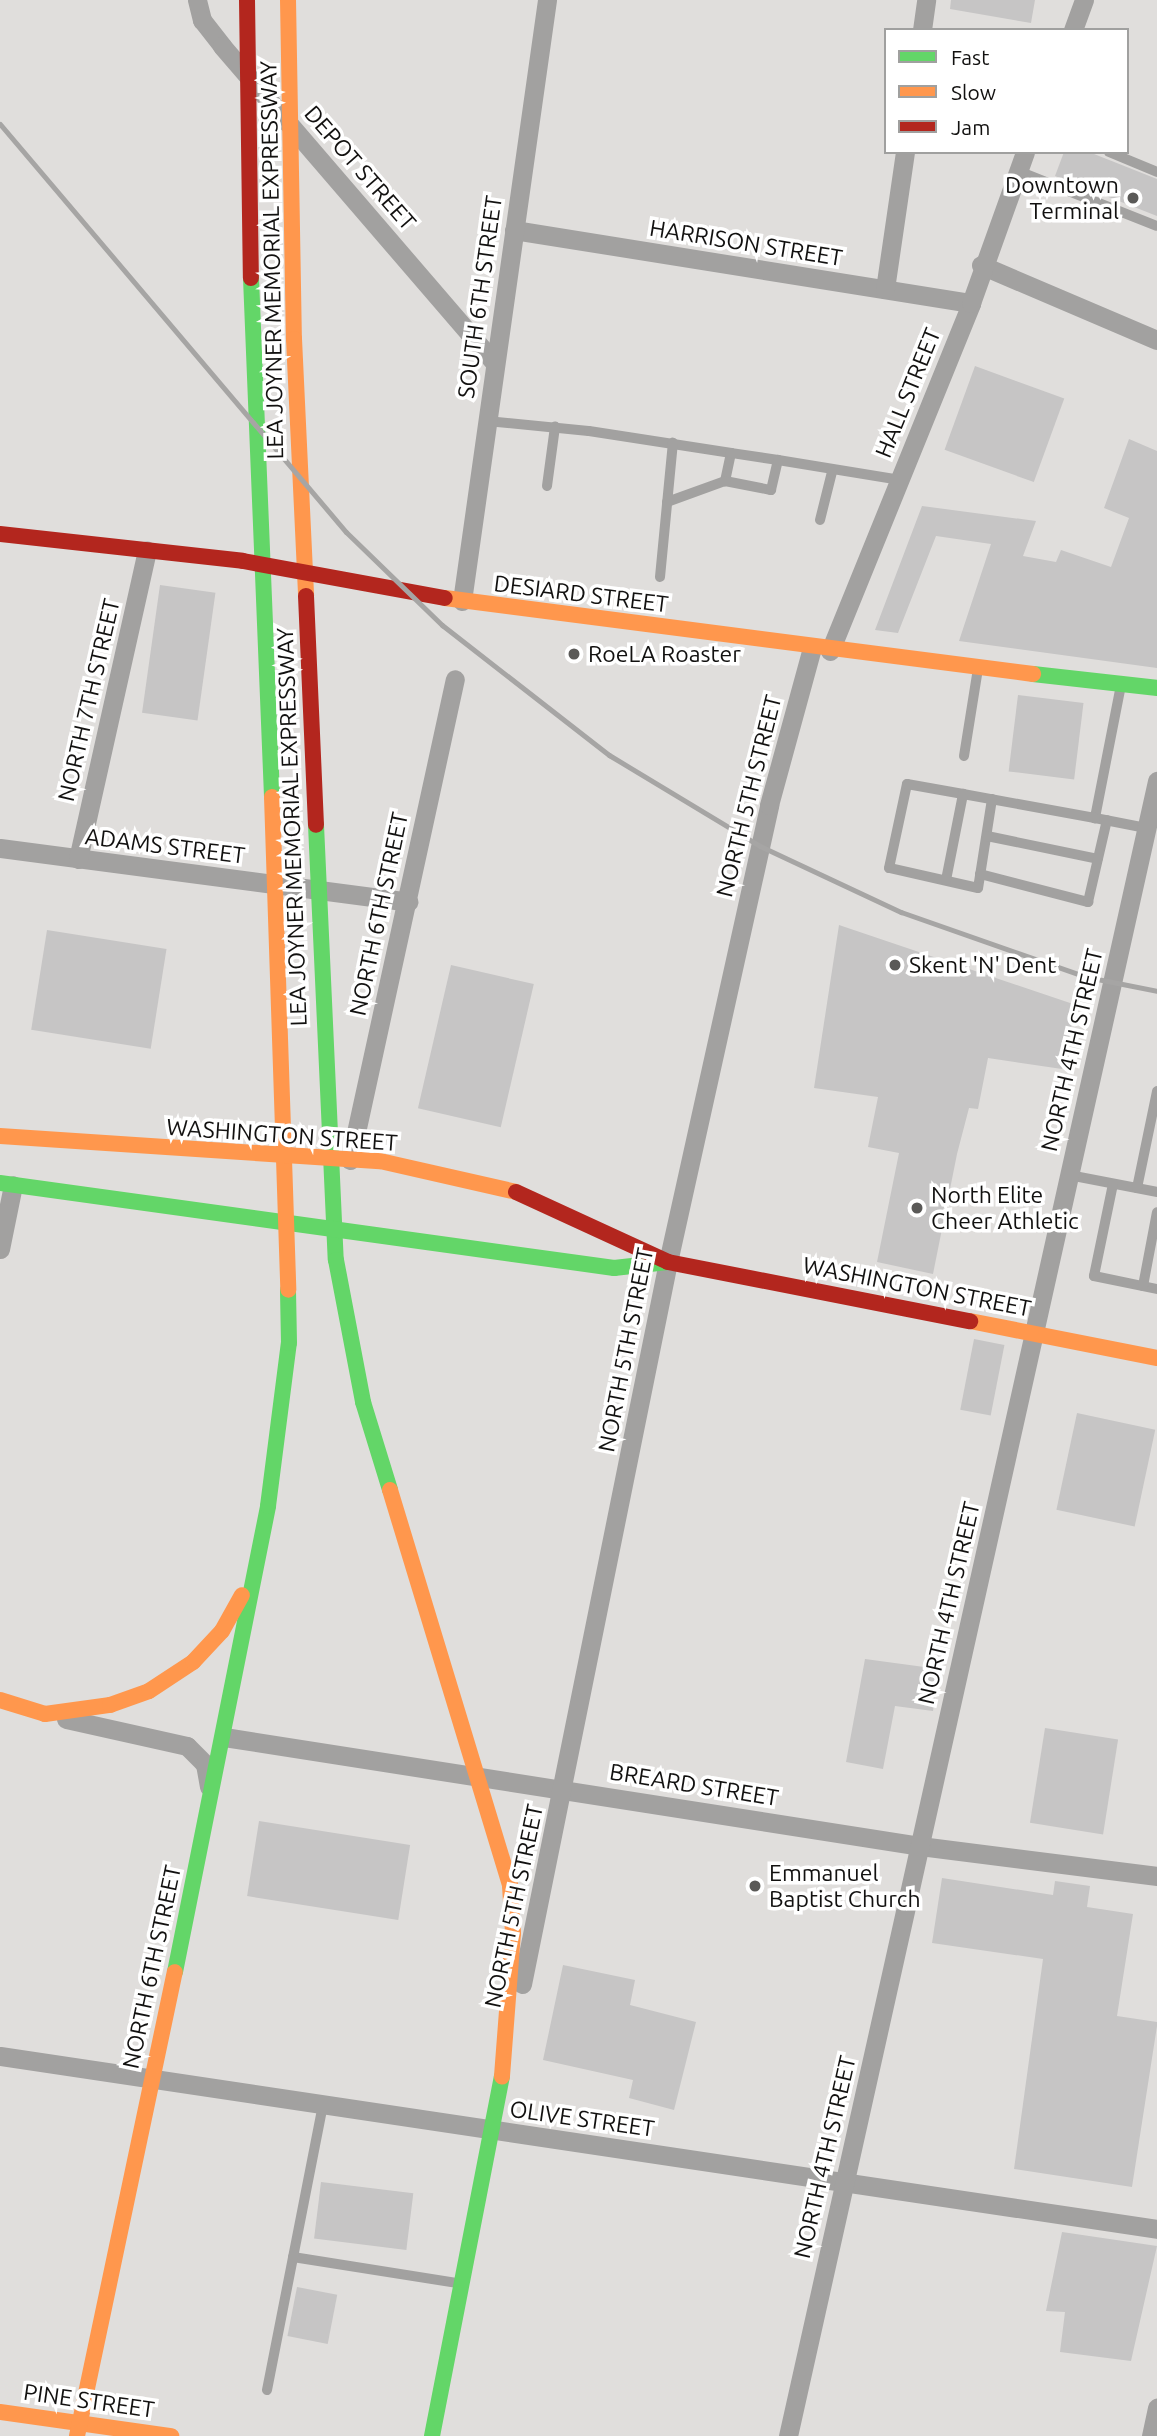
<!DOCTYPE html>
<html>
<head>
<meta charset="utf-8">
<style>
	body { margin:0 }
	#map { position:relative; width:1157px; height:2436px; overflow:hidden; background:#e0dedc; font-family:Ubuntu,sans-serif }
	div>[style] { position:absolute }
	.building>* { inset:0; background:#c6c5c5; transform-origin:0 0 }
	.lane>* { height:10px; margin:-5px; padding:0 5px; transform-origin:5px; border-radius:5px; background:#a2a1a0 }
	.street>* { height:19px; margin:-9.5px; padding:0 9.5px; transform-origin:9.5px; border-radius:9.5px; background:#a2a1a0 }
	.fast>* { height:16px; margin:-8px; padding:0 8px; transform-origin:8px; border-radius:8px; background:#63d668 }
	.slow>* { height:16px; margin:-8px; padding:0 8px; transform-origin:8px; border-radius:8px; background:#ff974d }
	.jam>* { height:16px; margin:-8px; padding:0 8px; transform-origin:8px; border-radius:8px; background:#b3261e }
	.rail>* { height:5px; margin:-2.5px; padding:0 2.5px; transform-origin:2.5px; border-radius:2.5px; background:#a6a5a4 }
	.dots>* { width:19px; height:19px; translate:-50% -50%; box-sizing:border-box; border:4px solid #fff; border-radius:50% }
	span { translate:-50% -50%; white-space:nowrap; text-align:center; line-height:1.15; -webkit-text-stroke:7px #fff; paint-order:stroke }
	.street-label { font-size:23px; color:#121110 }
	.poi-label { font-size:23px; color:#121110 }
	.right { translate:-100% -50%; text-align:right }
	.left { translate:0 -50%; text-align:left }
	.legend { position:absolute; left:884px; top:28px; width:245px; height:126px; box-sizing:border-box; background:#fff; border:2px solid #a0a09f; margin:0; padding:9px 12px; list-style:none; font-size:21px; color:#121110 }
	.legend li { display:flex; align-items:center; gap:14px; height:35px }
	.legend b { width:35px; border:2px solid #a0a09f }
</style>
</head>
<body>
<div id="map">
	<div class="building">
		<i style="clip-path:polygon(951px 0,1035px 0,1031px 23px,950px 9px)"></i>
		<i style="clip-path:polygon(1064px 152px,1089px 152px,1157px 179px,1157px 216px,1055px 176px)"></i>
		<i style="left:975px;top:366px;width:95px;height:89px;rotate:20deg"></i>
		<i style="clip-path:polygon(1129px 439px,1157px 451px,1157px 668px,959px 641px,991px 544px,936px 536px,898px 633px,875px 630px,922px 506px,1036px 521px,1023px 556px,1056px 562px,1061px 550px,1111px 567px,1129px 518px,1104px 508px)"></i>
		<i style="left:160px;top:585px;width:56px;height:129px;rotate:8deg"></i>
		<i style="left:1018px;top:695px;width:66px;height:77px;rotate:7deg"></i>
		<i style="clip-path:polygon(839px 925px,1076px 1005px,1062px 1069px,988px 1058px,978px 1109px,969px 1108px,957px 1154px,933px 1274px,877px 1262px,899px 1153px,868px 1147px,878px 1097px,814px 1088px)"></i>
		<i style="left:47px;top:930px;width:121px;height:101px;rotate:9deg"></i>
		<i style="left:451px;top:965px;width:85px;height:147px;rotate:13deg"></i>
		<i style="left:974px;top:1339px;width:31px;height:72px;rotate:11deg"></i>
		<i style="left:1077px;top:1413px;width:80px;height:99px;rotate:12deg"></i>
		<i style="clip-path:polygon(865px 1659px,939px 1669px,933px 1711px,895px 1706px,883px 1769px,846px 1762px)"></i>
		<i style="left:1045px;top:1728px;width:74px;height:96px;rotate:9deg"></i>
		<i style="left:259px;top:1821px;width:153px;height:76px;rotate:9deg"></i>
		<i style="clip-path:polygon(942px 1878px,1053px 1895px,1055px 1881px,1090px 1886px,1087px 1907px,1133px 1914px,1117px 2016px,1157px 2022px,1157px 2026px,1132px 2187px,1014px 2169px,1043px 1959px,932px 1943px)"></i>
		<i style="clip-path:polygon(563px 1965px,635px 1980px,630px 2005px,696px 2022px,674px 2110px,629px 2098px,633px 2080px,543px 2060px)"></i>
		<i style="left:321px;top:2182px;width:93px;height:57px;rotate:7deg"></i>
		<i style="clip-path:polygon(1062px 2232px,1157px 2246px,1131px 2361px,1060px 2352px,1065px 2312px,1046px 2311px)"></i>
		<i style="left:297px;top:2287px;width:41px;height:50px;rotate:11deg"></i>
	</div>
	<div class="lane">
		<i style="left:1109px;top:152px;width:52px;rotate:22.6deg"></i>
		<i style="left:1018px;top:171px;width:149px;rotate:21.6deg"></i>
		<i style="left:487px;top:421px;width:102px;rotate:5.6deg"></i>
		<i style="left:589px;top:431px;width:144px;rotate:8.8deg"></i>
		<i style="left:731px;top:453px;width:29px;rotate:102deg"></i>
		<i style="left:725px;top:481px;width:47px;rotate:11.1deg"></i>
		<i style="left:771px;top:490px;width:31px;rotate:-77deg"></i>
		<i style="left:778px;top:460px;width:48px;rotate:-171.5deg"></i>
		<i style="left:778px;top:460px;width:124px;rotate:9.3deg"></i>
		<i style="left:547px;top:486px;width:60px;rotate:-82.3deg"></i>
		<i style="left:667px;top:502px;width:62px;rotate:-19.9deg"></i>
		<i style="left:820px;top:520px;width:49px;rotate:-76deg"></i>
		<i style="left:660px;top:577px;width:135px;rotate:-84.5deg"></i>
		<i style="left:1121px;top:685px;width:136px;rotate:101.1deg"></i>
		<i style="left:1095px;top:818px;width:52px;rotate:11.1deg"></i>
		<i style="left:964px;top:756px;width:88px;rotate:-80.9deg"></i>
		<i style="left:992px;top:799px;width:90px;rotate:98.9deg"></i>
		<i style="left:978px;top:888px;width:91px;rotate:-167.3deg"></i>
		<i style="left:889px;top:868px;width:86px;rotate:-77.9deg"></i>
		<i style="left:907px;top:784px;width:57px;rotate:10.1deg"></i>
		<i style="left:963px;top:794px;width:134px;rotate:10.3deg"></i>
		<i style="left:987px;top:836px;width:113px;rotate:11.7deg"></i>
		<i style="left:980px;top:874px;width:112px;rotate:14.5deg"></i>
		<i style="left:1088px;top:902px;width:84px;rotate:-77deg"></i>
		<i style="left:946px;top:880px;width:88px;rotate:-78.8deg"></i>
		<i style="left:1069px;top:1175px;width:90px;rotate:10.9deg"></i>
		<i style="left:1113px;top:1184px;width:94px;rotate:101.7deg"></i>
		<i style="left:1094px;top:1276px;width:64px;rotate:11.7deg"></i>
		<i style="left:1137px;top:1188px;width:99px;rotate:-78.3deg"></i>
		<i style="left:1143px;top:1286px;width:75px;rotate:-79.3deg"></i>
		<i style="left:293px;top:2257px;width:167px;rotate:9deg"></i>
		<i style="left:267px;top:2390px;width:291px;rotate:-78.9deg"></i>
	</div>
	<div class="street">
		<i style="left:197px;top:0;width:21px;rotate:76deg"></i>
		<i style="left:202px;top:20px;width:33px;rotate:52deg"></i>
		<i style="left:222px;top:46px;width:418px;rotate:49.3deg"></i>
		<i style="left:922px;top:30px;width:30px;rotate:-82deg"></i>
		<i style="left:1073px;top:30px;width:32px;rotate:-70deg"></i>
		<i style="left:514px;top:230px;width:463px;rotate:9.1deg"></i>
		<i style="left:981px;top:265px;width:191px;rotate:23.1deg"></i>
		<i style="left:885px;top:289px;width:138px;rotate:-81.7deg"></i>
		<i style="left:462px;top:601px;width:607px;rotate:-81.95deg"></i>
		<i style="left:830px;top:651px;width:375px;rotate:-67.9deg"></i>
		<i style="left:971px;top:303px;width:160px;rotate:-70.3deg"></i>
		<i style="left:0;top:848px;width:412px;rotate:7.5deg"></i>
		<i style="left:78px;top:859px;width:316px;rotate:-77.4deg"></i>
		<i style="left:350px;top:1160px;width:492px;rotate:-77.7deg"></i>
		<i style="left:0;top:1249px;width:65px;rotate:-78.5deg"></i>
		<i style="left:66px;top:1719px;width:124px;rotate:12.6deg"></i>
		<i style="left:187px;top:1746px;width:25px;rotate:45deg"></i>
		<i style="left:205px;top:1764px;width:23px;rotate:80deg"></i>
		<i style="left:224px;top:1737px;width:704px;rotate:8.9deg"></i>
		<i style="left:920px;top:1846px;width:239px;rotate:7.2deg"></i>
		<i style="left:522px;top:1984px;width:737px;rotate:-78.57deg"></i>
		<i style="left:668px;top:1262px;width:468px;rotate:-77.5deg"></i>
		<i style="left:769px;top:805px;width:163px;rotate:-74.7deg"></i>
		<i style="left:0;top:2056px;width:1170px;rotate:8.5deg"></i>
		<i style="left:788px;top:2436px;width:1696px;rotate:-77.43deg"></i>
		<i style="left:1151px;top:2436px;width:29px;rotate:-78deg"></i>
	</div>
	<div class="fast">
		<i style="left:251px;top:278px;width:519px;rotate:87.68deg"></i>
		<i style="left:1033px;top:674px;width:125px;rotate:6.4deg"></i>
		<i style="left:316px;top:825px;width:435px;rotate:87.4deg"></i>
		<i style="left:336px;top:1260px;width:145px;rotate:79.2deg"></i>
		<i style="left:363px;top:1402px;width:92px;rotate:72.9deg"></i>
		<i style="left:0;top:1183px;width:620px;rotate:7.88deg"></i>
		<i style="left:614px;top:1268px;width:54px;rotate:-6.3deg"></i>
		<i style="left:175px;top:1972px;width:475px;rotate:-78.7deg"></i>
		<i style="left:268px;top:1506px;width:164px;rotate:-82.7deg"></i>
		<i style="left:289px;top:1343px;width:53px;rotate:-91.1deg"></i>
		<i style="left:432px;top:2436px;width:366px;rotate:-79deg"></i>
	</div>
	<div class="slow">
		<i style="left:288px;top:0;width:339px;rotate:89deg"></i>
		<i style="left:294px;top:339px;width:257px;rotate:87.3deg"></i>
		<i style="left:445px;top:598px;width:593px;rotate:7.36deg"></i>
		<i style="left:272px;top:797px;width:493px;rotate:88.1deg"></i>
		<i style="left:0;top:1136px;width:381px;rotate:3.8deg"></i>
		<i style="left:380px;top:1161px;width:139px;rotate:12.8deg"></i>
		<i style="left:970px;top:1321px;width:191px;rotate:11.2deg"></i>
		<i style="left:390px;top:1490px;width:414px;rotate:73.1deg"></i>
		<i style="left:510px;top:1886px;width:47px;rotate:86.3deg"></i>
		<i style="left:513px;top:1933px;width:144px;rotate:94.4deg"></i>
		<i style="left:0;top:1700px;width:47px;rotate:17.3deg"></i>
		<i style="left:45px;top:1714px;width:66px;rotate:-7.9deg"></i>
		<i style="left:110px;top:1705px;width:41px;rotate:-19.7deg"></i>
		<i style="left:149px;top:1691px;width:53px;rotate:-33.4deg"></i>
		<i style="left:193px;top:1662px;width:42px;rotate:-46.9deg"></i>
		<i style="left:222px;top:1631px;width:41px;rotate:-60.9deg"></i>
		<i style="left:0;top:2412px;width:173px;rotate:8deg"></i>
		<i style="left:77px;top:2436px;width:474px;rotate:-78.1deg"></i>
	</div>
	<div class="jam">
		<i style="left:247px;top:0;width:278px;rotate:89.2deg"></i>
		<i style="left:0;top:534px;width:244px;rotate:6.3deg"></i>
		<i style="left:243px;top:561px;width:205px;rotate:10.4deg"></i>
		<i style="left:306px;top:596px;width:229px;rotate:87.5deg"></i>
		<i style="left:516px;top:1192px;width:167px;rotate:24.7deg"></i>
		<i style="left:668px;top:1262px;width:308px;rotate:11.1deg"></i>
	</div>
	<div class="rail">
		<i style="left:0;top:124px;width:535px;rotate:49.7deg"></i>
		<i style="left:346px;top:532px;width:134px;rotate:44.1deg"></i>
		<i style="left:442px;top:625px;width:212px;rotate:37.9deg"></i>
		<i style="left:609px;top:755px;width:176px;rotate:31.1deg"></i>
		<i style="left:760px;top:846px;width:156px;rotate:25.1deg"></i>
		<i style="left:901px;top:912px;width:197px;rotate:19.3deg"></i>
		<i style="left:1087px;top:977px;width:71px;rotate:11.3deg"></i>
	</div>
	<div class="dots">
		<i style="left:1133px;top:198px;background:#5a5957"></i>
		<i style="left:574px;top:654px;background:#5a5957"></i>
		<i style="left:895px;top:965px;background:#5a5957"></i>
		<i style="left:917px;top:1208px;background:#5a5957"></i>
		<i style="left:755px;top:1886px;background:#5a5957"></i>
	</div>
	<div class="street-label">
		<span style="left:360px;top:168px;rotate:49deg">DEPOT STREET</span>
		<span style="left:746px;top:243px;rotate:9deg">HARRISON STREET</span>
		<span style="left:272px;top:260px;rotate:-91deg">LEA JOYNER MEMORIAL EXPRESSWAY</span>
		<span style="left:480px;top:297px;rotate:-82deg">SOUTH 6TH STREET</span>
		<span style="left:908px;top:393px;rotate:-68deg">HALL STREET</span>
		<span style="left:581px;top:594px;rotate:7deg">DESIARD STREET</span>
		<span style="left:89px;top:700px;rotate:-77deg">NORTH 7TH STREET</span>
		<span style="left:749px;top:796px;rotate:-76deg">NORTH 5TH STREET</span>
		<span style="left:292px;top:827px;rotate:-92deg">LEA JOYNER MEMORIAL EXPRESSWAY</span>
		<span style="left:165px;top:846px;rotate:7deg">ADAMS STREET</span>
		<span style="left:379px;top:914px;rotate:-78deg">NORTH 6TH STREET</span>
		<span style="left:1072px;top:1050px;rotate:-77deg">NORTH 4TH STREET</span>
		<span style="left:282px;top:1135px;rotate:4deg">WASHINGTON STREET</span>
		<span style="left:917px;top:1287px;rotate:11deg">WASHINGTON STREET</span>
		<span style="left:626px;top:1350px;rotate:-79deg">NORTH 5TH STREET</span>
		<span style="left:949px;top:1603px;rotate:-77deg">NORTH 4TH STREET</span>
		<span style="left:694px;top:1785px;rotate:9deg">BREARD STREET</span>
		<span style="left:514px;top:1906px;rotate:-78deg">NORTH 5TH STREET</span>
		<span style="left:152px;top:1967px;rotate:-78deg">NORTH 6TH STREET</span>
		<span style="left:582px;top:2119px;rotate:8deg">OLIVE STREET</span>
		<span style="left:825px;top:2157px;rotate:-77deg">NORTH 4TH STREET</span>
		<span style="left:89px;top:2401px;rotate:8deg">PINE STREET</span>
	</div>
	<div class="poi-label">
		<span class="right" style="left:1119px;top:198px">Downtown<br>Terminal</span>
		<span class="left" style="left:588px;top:654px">RoeLA Roaster</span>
		<span class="left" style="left:909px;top:965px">Skent 'N' Dent</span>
		<span class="left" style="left:931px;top:1208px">North Elite<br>Cheer Athletic</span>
		<span class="left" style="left:769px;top:1886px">Emmanuel<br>Baptist Church</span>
	</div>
	<ul class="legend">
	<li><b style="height:9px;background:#63d668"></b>Fast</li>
	<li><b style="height:9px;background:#ff974d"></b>Slow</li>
	<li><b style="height:9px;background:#b3261e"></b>Jam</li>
	</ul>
</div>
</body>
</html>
